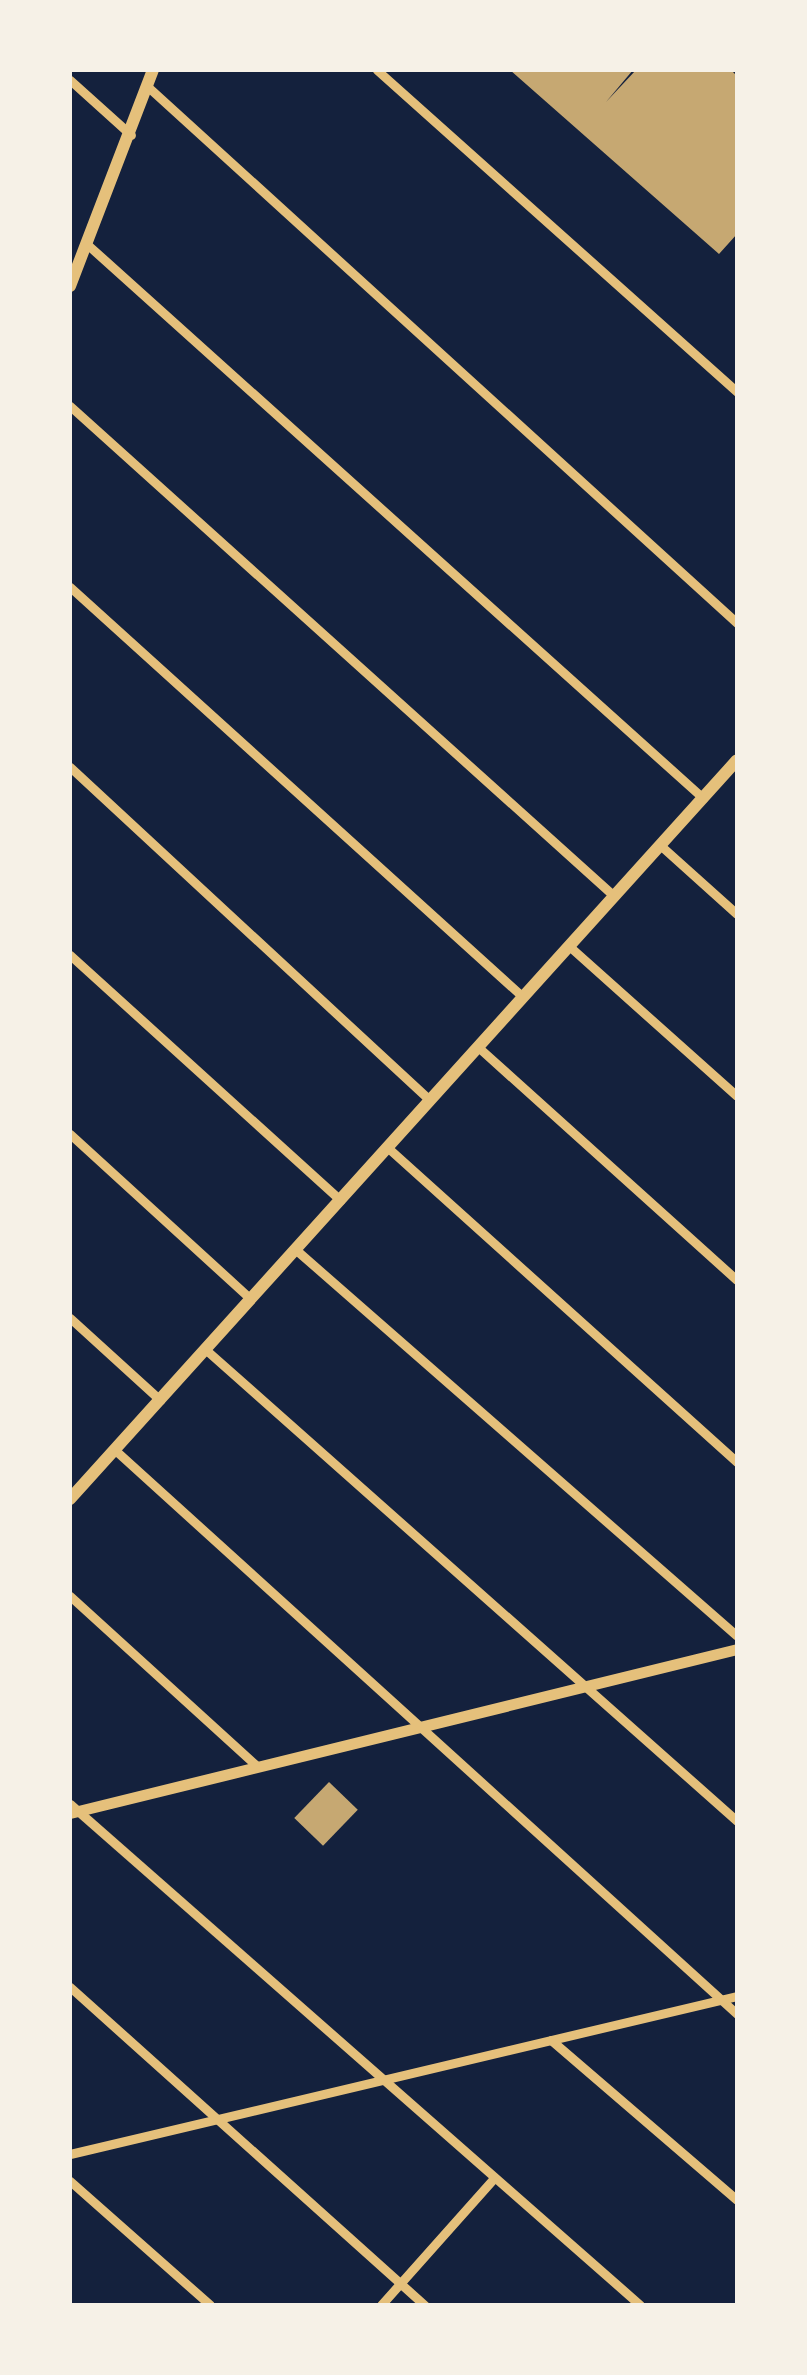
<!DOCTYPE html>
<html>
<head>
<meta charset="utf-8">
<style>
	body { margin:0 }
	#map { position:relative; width:807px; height:2375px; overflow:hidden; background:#14213d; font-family:"Alegreya Sans",sans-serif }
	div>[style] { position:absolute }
	.building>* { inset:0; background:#c6a872; transform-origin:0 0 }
	.minor>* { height:9px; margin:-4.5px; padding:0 4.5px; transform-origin:4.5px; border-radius:4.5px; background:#e5c07b }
	.tertiary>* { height:11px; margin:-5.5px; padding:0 5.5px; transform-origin:5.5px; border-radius:5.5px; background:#e5c07b }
	.secondary>* { height:12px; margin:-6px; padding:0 6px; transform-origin:6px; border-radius:6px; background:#e5c07b }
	span { translate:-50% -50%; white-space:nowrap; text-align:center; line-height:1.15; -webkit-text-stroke:10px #f6f1e7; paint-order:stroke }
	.frame { position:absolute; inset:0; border:72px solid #f6f1e7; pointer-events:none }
</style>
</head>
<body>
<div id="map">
	<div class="building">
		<i style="clip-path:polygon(510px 70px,633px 70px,606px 102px,636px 70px,731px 70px,737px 76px,737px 234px,719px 254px)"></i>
		<i style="left:329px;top:1782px;width:40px;height:50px;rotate:44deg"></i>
	</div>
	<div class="minor">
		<i style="left:377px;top:70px;width:483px;rotate:41.8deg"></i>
		<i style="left:70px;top:80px;width:82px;rotate:42deg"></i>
		<i style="left:147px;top:86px;width:798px;rotate:42.31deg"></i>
		<i style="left:89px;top:246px;width:826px;rotate:41.96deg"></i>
		<i style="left:70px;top:406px;width:732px;rotate:42.01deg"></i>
		<i style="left:70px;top:587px;width:611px;rotate:42.15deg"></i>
		<i style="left:70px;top:767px;width:490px;rotate:42.8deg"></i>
		<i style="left:660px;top:845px;width:103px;rotate:41.9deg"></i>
		<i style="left:569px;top:946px;width:225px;rotate:41.8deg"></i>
		<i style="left:70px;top:955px;width:365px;rotate:42.2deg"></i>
		<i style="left:478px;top:1047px;width:348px;rotate:42deg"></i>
		<i style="left:70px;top:1134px;width:245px;rotate:42.4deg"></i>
		<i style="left:387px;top:1147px;width:471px;rotate:42deg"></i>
		<i style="left:295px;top:1249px;width:587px;rotate:41.2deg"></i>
		<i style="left:70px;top:1318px;width:122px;rotate:42.3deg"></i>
		<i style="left:205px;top:1349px;width:711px;rotate:41.58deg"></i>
		<i style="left:115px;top:1450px;width:840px;rotate:42.2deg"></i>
		<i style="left:70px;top:1596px;width:254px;rotate:42.3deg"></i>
		<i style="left:70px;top:1804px;width:759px;rotate:41.31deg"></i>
		<i style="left:70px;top:1987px;width:477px;rotate:41.9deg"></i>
		<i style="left:551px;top:2040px;width:245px;rotate:40.7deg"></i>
		<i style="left:70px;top:2154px;width:685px;rotate:-13.33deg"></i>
		<i style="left:70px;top:2181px;width:187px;rotate:41.5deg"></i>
		<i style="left:381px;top:2305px;width:170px;rotate:-48.3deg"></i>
	</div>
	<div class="tertiary">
		<i style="left:70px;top:1813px;width:687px;rotate:-13.81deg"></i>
	</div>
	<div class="secondary">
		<i style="left:70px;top:286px;width:231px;rotate:-69deg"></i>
		<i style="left:70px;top:1499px;width:995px;rotate:-47.93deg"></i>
	</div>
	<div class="frame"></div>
</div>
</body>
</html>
